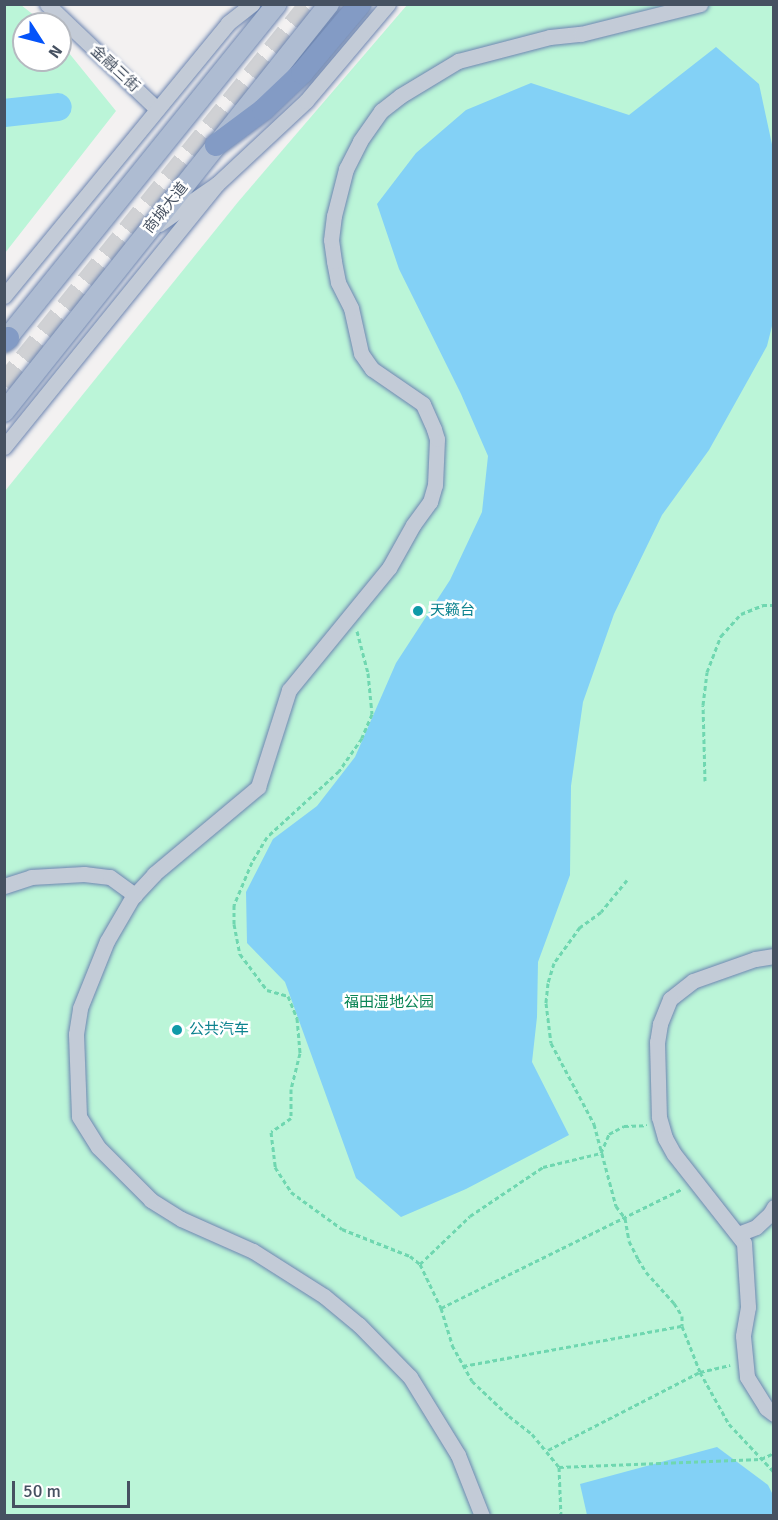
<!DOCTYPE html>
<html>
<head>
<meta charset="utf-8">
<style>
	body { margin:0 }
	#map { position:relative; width:778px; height:1520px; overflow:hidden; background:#f3f1f1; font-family:Signika,"Noto Sans SC",sans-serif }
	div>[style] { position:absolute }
	.green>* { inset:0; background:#bbf5d8 }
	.water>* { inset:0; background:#83d1f6 }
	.river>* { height:28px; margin:-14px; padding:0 14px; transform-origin:14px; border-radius:14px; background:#83d1f6 }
	.highway-tunnel>* { height:22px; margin-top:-11px; transform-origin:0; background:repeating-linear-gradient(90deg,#d0d1d4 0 22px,transparent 0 33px) }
	.path>* { height:3px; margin-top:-1.5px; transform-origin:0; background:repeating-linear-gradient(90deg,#6fd7b0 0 4.5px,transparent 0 7.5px) }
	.roads { filter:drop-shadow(0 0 2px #6e86b1) drop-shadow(0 0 2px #6e86b1) }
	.minor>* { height:15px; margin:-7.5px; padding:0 7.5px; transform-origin:7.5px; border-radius:7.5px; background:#c3cbd7 }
	.major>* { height:20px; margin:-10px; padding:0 10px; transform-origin:10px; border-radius:10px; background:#aebcd2 }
	.highway>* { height:22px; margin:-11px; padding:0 11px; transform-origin:11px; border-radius:11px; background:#839bc5 }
	.dots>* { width:16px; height:16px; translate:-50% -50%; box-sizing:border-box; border:3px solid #fff; border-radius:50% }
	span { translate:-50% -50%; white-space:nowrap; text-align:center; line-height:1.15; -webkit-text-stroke:5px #fff; paint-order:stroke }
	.street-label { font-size:15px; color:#465161 }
	.culture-label { font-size:15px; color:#0d838f }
	.left { translate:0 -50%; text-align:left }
	.park-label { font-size:15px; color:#0c8657 }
	.frame { position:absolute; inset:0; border:6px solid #465161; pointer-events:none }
	.north { position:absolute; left:12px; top:12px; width:60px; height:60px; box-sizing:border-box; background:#fff; border:2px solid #b5b9c0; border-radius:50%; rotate:126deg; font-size:16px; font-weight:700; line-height:24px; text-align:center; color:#465161 }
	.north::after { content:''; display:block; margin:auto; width:21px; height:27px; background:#0453fa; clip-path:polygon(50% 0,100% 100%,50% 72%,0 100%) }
	.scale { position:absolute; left:12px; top:1481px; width:118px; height:27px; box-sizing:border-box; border:3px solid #465161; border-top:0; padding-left:8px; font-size:18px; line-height:21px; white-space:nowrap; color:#465161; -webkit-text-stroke:4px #fff; paint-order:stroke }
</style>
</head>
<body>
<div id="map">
	<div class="green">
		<i style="clip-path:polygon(5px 4px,21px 5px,45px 24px,24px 24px,24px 60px,60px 60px,60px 42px,116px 111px,5px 253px)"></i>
		<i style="clip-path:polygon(407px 5px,773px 5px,773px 1515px,5px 1516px,5px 491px,238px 202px)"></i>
	</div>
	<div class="water">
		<i style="clip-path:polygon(716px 47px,759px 84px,773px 149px,773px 322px,767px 346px,709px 450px,662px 515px,614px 614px,583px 702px,571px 786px,570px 875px,538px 962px,537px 1017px,532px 1062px,569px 1135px,466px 1189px,401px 1217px,356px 1178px,285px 982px,247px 943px,246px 892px,273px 839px,317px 806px,355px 757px,396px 663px,450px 580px,482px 512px,488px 456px,461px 394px,399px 269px,377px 204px,416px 153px,466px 110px,531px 83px,629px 115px)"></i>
		<i style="clip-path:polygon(717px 1447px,768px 1485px,773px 1495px,773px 1515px,587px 1515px,580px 1484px)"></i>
	</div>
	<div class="river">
		<i style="left:4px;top:113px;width:54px;rotate:-6.3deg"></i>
	</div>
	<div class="highway-tunnel">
		<i style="left:4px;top:385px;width:489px;rotate:-51.2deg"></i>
	</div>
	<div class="path">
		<i style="left:357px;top:631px;width:43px;rotate:75.3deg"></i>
		<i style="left:368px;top:673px;width:41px;rotate:84.4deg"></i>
		<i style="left:372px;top:714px;width:26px;rotate:113deg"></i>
		<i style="left:362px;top:738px;width:40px;rotate:124.9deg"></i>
		<i style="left:339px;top:771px;width:98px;rotate:137.5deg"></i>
		<i style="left:267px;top:837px;width:29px;rotate:121deg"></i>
		<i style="left:252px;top:862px;width:47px;rotate:112.7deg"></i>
		<i style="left:234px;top:905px;width:19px;rotate:90deg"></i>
		<i style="left:234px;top:924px;width:31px;rotate:79deg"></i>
		<i style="left:240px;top:954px;width:45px;rotate:53.1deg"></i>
		<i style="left:267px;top:990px;width:22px;rotate:16deg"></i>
		<i style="left:288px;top:996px;width:24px;rotate:68deg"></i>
		<i style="left:297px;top:1018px;width:35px;rotate:85deg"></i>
		<i style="left:300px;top:1053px;width:37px;rotate:104deg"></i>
		<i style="left:291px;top:1089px;width:29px;rotate:90deg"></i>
		<i style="left:291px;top:1118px;width:24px;rotate:145deg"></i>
		<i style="left:271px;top:1132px;width:35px;rotate:83deg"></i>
		<i style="left:275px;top:1167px;width:30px;rotate:57deg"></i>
		<i style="left:291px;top:1192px;width:63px;rotate:36deg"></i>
		<i style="left:342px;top:1229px;width:73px;rotate:21.7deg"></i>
		<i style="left:410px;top:1256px;width:13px;rotate:39deg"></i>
		<i style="left:420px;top:1264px;width:49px;rotate:64.5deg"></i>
		<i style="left:441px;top:1308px;width:39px;rotate:73deg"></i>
		<i style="left:452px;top:1345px;width:41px;rotate:60.9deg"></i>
		<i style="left:472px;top:1381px;width:51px;rotate:43.4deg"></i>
		<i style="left:509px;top:1416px;width:29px;rotate:38deg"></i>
		<i style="left:532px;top:1434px;width:43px;rotate:50.7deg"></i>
		<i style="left:559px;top:1467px;width:49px;rotate:87.7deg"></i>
		<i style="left:705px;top:781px;width:76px;rotate:-91.5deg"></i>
		<i style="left:703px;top:705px;width:33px;rotate:-83deg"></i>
		<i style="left:707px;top:672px;width:39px;rotate:-69deg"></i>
		<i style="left:721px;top:636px;width:30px;rotate:-48deg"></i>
		<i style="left:741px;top:614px;width:24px;rotate:-22deg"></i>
		<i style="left:763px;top:605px;width:11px"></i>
		<i style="left:627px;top:880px;width:41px;rotate:129.1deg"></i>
		<i style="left:601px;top:912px;width:26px;rotate:144deg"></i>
		<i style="left:580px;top:927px;width:44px;rotate:125.8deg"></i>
		<i style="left:554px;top:963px;width:21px;rotate:107deg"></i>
		<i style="left:548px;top:983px;width:20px;rotate:96deg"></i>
		<i style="left:546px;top:1003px;width:40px;rotate:82.9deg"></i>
		<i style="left:551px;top:1043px;width:92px;rotate:62deg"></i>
		<i style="left:594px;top:1124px;width:85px;rotate:75deg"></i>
		<i style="left:616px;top:1206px;width:15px;rotate:53deg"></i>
		<i style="left:625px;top:1218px;width:23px;rotate:80deg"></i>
		<i style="left:629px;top:1241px;width:20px;rotate:63deg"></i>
		<i style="left:638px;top:1259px;width:15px;rotate:58deg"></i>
		<i style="left:646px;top:1272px;width:42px;rotate:47.9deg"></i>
		<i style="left:674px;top:1303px;width:15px;rotate:58deg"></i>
		<i style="left:682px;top:1316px;width:10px;rotate:90deg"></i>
		<i style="left:682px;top:1326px;width:49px;rotate:68.6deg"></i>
		<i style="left:700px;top:1372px;width:60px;rotate:60.9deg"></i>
		<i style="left:729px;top:1424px;width:66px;rotate:46.8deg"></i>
		<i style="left:420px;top:1264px;width:69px;rotate:-43.8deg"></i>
		<i style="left:470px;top:1216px;width:88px;rotate:-33.9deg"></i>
		<i style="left:543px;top:1167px;width:60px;rotate:-13.6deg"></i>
		<i style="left:601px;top:1153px;width:21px;rotate:-67deg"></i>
		<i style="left:609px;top:1134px;width:17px;rotate:-28deg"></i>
		<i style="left:624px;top:1126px;width:23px;rotate:-2deg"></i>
		<i style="left:441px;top:1308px;width:269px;rotate:-26.3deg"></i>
		<i style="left:463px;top:1366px;width:223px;rotate:-10.4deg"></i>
		<i style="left:548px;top:1450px;width:171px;rotate:-27.2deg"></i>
		<i style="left:700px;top:1372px;width:31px;rotate:-13deg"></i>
		<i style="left:559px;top:1467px;width:202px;rotate:-2.3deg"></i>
		<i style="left:761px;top:1459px;width:14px;rotate:-25deg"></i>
	</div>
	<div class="roads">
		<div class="minor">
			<i style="left:47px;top:4px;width:152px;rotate:43.7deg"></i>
			<i style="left:159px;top:224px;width:70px;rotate:-34.6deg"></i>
			<i style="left:217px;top:184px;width:122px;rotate:-43deg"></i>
			<i style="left:306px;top:101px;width:127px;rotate:-49.8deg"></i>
			<i style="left:4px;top:296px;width:353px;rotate:-50.6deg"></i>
			<i style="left:228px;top:23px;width:31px;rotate:-38deg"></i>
			<i style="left:4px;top:447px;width:338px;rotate:-51deg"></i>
			<i style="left:4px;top:886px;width:28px;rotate:-18deg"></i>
			<i style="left:31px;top:877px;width:53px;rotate:-3.2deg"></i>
			<i style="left:84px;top:874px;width:26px;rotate:7deg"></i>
			<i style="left:110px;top:877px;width:31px;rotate:36deg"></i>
			<i style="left:774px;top:956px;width:19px;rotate:171deg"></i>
			<i style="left:755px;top:959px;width:66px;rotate:160.5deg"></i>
			<i style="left:693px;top:981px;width:29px;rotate:142deg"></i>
			<i style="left:670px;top:999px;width:27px;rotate:112deg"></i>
			<i style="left:660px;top:1024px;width:18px;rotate:99deg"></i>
			<i style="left:657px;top:1042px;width:75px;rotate:88.5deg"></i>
			<i style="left:659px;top:1117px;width:22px;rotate:74deg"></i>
			<i style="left:665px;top:1138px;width:18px;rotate:61deg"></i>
			<i style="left:674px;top:1154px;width:113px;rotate:51.8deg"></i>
			<i style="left:744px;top:1243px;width:64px;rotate:86.4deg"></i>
			<i style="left:748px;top:1307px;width:29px;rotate:100deg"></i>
			<i style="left:743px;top:1336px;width:41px;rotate:84.4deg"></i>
			<i style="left:747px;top:1377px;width:36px;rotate:58deg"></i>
			<i style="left:766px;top:1408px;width:10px;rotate:37deg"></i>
			<i style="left:738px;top:1234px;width:19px;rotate:-21deg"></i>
			<i style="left:756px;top:1227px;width:19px;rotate:-43deg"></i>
			<i style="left:770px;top:1214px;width:8px;rotate:-60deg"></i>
			<i style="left:482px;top:1516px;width:66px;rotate:-111.5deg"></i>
			<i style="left:458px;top:1455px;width:92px;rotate:-121.6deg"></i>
			<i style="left:410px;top:1377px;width:73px;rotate:-134.4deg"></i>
			<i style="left:359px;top:1325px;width:45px;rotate:-140.4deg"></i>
			<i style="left:324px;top:1296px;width:84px;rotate:-147.6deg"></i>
			<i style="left:253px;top:1251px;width:79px;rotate:-156deg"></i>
			<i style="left:181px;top:1219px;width:36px;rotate:-148deg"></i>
			<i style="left:151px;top:1200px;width:75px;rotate:-135deg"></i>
			<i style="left:98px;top:1147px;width:36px;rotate:-122deg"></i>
			<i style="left:79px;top:1116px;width:82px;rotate:-92.1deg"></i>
			<i style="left:76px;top:1034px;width:26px;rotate:-81deg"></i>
			<i style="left:80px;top:1008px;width:72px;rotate:-68.1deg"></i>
			<i style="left:107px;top:941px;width:50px;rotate:-59.8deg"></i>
			<i style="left:132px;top:898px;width:33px;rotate:-47deg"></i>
			<i style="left:154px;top:874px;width:136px;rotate:-39.9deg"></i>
			<i style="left:258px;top:787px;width:102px;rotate:-72.3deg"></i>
			<i style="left:289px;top:690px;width:158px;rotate:-50.7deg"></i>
			<i style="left:389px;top:568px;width:49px;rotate:-60.8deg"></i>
			<i style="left:413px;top:525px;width:29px;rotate:-54deg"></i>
			<i style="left:430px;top:502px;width:18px;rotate:-74deg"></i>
			<i style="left:435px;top:485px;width:46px;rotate:-87.5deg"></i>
			<i style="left:437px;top:439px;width:10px;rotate:-107deg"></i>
			<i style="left:434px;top:429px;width:27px;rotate:-114deg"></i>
			<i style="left:423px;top:404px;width:62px;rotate:-145.5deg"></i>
			<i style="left:372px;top:369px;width:19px;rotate:-125deg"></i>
			<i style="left:361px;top:353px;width:46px;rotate:-102.5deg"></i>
			<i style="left:351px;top:308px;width:29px;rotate:-117deg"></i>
			<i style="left:338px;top:282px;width:21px;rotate:-101deg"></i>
			<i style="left:334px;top:261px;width:21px;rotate:-98deg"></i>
			<i style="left:331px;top:240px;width:24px;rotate:-83deg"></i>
			<i style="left:334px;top:216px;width:49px;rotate:-75.7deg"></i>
			<i style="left:346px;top:169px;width:31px;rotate:-63deg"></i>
			<i style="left:360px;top:141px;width:37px;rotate:-55deg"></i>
			<i style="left:381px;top:111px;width:24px;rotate:-38deg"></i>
			<i style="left:400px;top:96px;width:68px;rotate:-31.1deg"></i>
			<i style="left:458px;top:61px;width:95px;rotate:-14.6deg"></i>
			<i style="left:550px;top:37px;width:31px;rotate:-6deg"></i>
			<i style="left:581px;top:34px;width:123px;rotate:-14.1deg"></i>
		</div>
		<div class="major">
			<i style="left:4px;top:342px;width:434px;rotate:-51.1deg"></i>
			<i style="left:4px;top:412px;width:522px;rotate:-51.46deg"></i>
		</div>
		<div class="highway">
			<i style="left:216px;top:145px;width:59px;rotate:-36.7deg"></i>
			<i style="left:263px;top:110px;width:54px;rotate:-43.5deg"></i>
			<i style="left:302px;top:73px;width:90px;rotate:-50deg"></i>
			<i style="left:4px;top:341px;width:5px;rotate:-37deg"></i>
		</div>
	</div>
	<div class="dots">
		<i style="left:418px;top:611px;background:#0f9aa8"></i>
		<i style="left:177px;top:1030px;background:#0f9aa8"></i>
	</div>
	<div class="street-label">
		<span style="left:115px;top:69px;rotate:43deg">金融三街</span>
		<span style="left:166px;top:208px;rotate:-51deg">商城大道</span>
	</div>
	<div class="culture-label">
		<span class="left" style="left:430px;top:611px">天籁台</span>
		<span class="left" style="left:189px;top:1030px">公共汽车</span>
	</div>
	<div class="park-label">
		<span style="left:389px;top:1003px">福田湿地公园</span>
	</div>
	<div class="frame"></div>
	<div class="north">N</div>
	<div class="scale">50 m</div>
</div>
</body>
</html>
